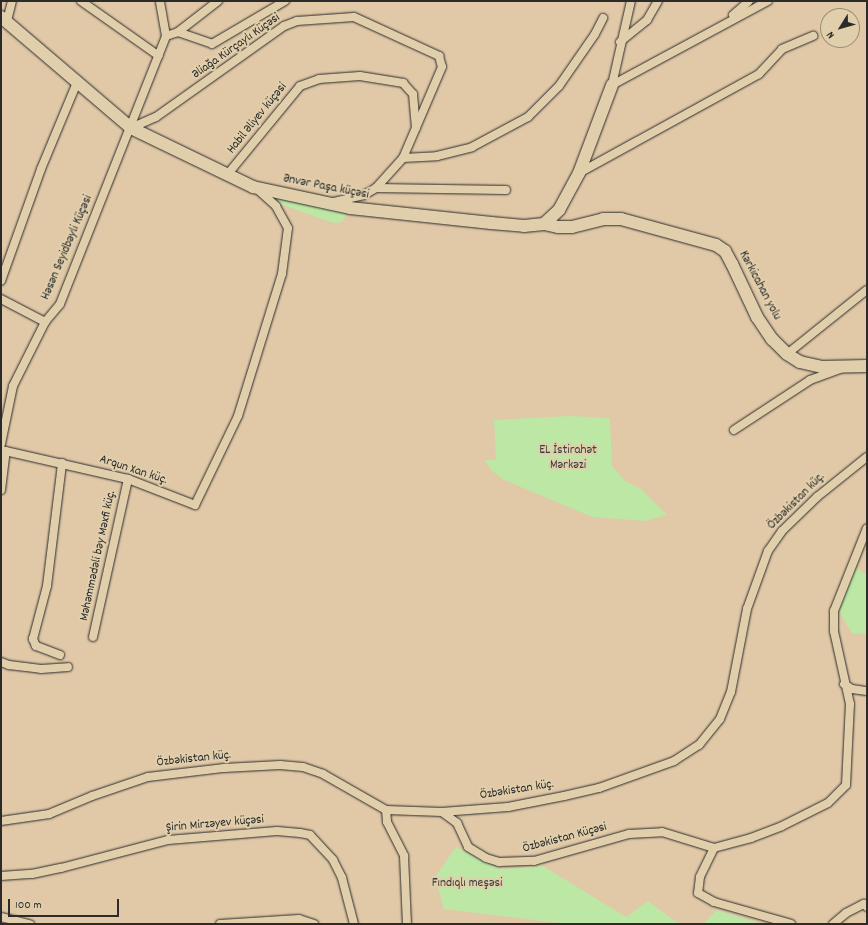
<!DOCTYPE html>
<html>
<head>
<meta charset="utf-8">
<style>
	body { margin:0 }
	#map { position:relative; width:868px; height:925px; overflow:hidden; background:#e1c8a7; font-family:Dekko,sans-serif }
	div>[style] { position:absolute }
	.green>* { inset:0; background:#bde7a4 }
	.roads { filter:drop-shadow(0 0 1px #2b2b2b) drop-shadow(0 0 1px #2b2b2b) }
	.street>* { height:8px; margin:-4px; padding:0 4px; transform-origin:4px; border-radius:4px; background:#e1cfac }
	.secondary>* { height:12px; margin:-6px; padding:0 6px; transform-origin:6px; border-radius:6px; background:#e1cfac }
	span { translate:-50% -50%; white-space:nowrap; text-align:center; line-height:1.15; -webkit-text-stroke:4px #e1cfac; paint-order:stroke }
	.street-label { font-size:13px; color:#2b2b2b }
	.park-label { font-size:13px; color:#3a3e37 }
	.frame { position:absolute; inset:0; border:2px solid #2b2b2b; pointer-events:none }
	.north { position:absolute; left:820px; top:8px; width:40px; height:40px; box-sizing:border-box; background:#e1cfac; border:1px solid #988d78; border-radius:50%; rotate:233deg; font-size:11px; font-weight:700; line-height:16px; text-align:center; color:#2b2b2b }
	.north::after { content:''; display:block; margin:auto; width:14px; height:18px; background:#2b2b2b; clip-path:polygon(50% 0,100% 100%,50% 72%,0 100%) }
	.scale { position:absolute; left:8px; top:899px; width:111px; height:18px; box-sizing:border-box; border:2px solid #2b2b2b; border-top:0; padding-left:5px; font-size:12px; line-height:14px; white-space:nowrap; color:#2b2b2b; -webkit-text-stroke:3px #e1cfac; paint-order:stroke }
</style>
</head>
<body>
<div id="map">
	<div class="green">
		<i style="clip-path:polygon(272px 194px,303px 204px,348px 213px,342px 222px,334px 223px,277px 203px,272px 200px)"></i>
		<i style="clip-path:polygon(569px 416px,610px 418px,612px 466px,625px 481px,640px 488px,667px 515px,645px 521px,592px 517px,502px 479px,490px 469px,485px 460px,496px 460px,494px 420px)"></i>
		<i style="clip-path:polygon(856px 568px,867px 575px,867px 634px,852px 633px,838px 609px)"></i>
		<i style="clip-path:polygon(456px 847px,500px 869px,543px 866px,626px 917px,648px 901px,679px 924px,567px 924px,444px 909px,435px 877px)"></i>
		<i style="clip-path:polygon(717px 910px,762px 924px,703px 924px)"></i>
	</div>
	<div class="roads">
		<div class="street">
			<i style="left:81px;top:1px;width:95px;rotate:35.2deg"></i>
			<i style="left:733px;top:15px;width:21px;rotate:-41deg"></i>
			<i style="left:7px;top:21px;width:21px;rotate:-76deg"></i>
			<i style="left:178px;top:32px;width:36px;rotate:19deg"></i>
			<i style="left:212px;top:44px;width:85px;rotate:-30.5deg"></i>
			<i style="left:166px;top:36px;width:13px;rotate:-18deg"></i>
			<i style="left:178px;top:32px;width:51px;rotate:-37.8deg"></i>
			<i style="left:620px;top:42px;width:35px;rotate:-39deg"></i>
			<i style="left:647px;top:20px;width:22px;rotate:-60deg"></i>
			<i style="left:612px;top:85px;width:177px;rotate:-28.3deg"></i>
			<i style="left:612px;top:85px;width:86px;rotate:-77.3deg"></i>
			<i style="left:131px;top:128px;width:27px;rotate:-24deg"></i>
			<i style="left:156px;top:117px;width:157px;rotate:-35.4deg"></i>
			<i style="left:284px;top:26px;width:14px;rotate:-21deg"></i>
			<i style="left:297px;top:21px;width:57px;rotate:-4deg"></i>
			<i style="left:354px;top:17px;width:94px;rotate:24.6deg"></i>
			<i style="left:439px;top:56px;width:11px;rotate:75deg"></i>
			<i style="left:442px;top:67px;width:99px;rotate:113.2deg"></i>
			<i style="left:403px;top:158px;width:40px;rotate:132deg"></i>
			<i style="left:376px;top:188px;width:14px;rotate:150deg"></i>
			<i style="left:364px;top:195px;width:32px;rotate:167deg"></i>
			<i style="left:403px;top:158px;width:34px;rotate:-3deg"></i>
			<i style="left:437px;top:156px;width:36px;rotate:-14deg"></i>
			<i style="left:472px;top:147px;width:64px;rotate:-28.2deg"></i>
			<i style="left:528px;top:117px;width:44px;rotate:-45deg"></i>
			<i style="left:559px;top:86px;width:63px;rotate:-55.3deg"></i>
			<i style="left:595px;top:34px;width:18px;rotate:-63deg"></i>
			<i style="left:579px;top:173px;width:205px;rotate:-28.8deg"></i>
			<i style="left:759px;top:74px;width:34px;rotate:-47deg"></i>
			<i style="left:782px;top:49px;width:34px;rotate:-23deg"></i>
			<i style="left:227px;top:175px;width:115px;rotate:-50.6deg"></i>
			<i style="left:300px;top:86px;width:20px;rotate:-20deg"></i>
			<i style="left:319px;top:79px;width:41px;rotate:-4.2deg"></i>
			<i style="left:360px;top:76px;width:44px;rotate:9.2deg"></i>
			<i style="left:403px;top:83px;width:15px;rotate:48deg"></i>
			<i style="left:413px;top:94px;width:34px;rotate:85deg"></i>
			<i style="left:376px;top:188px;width:130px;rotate:0.9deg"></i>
			<i style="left:1px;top:281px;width:119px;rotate:-70.3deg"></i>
			<i style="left:41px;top:169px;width:96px;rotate:-67.4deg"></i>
			<i style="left:1px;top:299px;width:50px;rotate:27.6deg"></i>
			<i style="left:787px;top:354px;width:102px;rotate:-38.7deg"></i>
			<i style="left:734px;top:430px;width:91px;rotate:-33.3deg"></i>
			<i style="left:810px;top:380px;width:32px;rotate:-20deg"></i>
			<i style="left:1px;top:444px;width:59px;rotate:-78.3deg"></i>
			<i style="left:13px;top:386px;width:72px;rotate:-63.4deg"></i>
			<i style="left:45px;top:322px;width:23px;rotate:-50deg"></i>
			<i style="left:60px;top:304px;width:288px;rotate:-68.4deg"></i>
			<i style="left:166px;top:36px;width:36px;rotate:-100deg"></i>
			<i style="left:1px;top:450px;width:130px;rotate:12.9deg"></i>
			<i style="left:128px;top:479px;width:72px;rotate:21.2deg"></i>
			<i style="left:195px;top:505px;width:99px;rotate:-64.2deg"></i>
			<i style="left:238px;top:416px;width:149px;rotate:-72.8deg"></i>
			<i style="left:282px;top:274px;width:46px;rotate:-82.6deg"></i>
			<i style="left:288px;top:228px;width:25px;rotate:-119deg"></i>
			<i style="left:276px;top:206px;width:25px;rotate:-138deg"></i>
			<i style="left:1px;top:490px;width:39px;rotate:-83deg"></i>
			<i style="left:93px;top:637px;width:162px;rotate:-77.5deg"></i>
			<i style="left:60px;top:655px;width:26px;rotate:-159deg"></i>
			<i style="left:36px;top:646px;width:8px;rotate:-113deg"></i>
			<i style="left:33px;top:639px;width:55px;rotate:-75.2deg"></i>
			<i style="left:47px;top:586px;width:124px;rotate:-83deg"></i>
			<i style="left:1px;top:662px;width:9px;rotate:21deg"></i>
			<i style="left:9px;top:665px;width:32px;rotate:7deg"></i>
			<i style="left:41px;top:669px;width:27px;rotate:-4deg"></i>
			<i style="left:844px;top:684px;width:9px;rotate:32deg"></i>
			<i style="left:852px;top:689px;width:15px;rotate:8deg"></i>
			<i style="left:386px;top:810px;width:12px;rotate:85deg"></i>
			<i style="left:387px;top:822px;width:38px;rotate:63deg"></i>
			<i style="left:404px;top:856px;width:68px;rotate:87.5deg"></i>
			<i style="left:442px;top:812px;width:19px;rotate:36deg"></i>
			<i style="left:457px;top:823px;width:26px;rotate:65deg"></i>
			<i style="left:468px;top:847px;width:21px;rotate:31deg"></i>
			<i style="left:486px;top:858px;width:14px;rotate:17deg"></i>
			<i style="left:499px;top:862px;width:35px;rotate:-2deg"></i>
			<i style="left:534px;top:861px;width:99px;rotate:-15.9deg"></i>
			<i style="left:629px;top:834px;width:33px;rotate:-3deg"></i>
			<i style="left:662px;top:832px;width:54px;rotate:17.1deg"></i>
			<i style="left:1px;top:821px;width:49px;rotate:-8.3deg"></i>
			<i style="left:49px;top:814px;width:47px;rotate:-22.7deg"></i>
			<i style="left:92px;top:796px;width:59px;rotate:-18.7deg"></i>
			<i style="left:148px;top:777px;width:77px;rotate:-6.8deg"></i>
			<i style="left:224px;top:768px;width:56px;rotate:-3.1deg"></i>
			<i style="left:280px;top:765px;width:23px;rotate:5deg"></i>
			<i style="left:303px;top:767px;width:21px;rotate:19deg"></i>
			<i style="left:323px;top:774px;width:73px;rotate:29.7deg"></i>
			<i style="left:386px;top:810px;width:56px;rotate:2deg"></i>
			<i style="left:442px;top:812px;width:66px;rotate:-4.3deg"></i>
			<i style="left:508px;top:807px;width:57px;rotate:-11.1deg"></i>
			<i style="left:564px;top:796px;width:36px;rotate:-13deg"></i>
			<i style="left:599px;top:788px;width:80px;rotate:-19.8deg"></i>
			<i style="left:674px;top:761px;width:30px;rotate:-33deg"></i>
			<i style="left:699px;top:745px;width:33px;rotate:-51deg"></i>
			<i style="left:720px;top:719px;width:29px;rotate:-68deg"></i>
			<i style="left:731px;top:692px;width:85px;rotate:-79.1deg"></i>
			<i style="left:747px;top:609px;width:62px;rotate:-70.1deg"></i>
			<i style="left:768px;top:551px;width:24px;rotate:-55deg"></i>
			<i style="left:782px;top:531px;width:49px;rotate:-44.2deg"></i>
			<i style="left:817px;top:497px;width:64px;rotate:-38.7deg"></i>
			<i style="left:714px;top:848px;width:38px;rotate:-15deg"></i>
			<i style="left:751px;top:838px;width:33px;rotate:-21deg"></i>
			<i style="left:782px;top:826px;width:51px;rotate:-26.6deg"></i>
			<i style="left:828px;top:803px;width:25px;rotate:-45deg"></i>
			<i style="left:846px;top:785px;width:81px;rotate:-87.2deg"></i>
			<i style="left:850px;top:704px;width:75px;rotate:-102.4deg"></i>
			<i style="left:834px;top:631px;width:20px;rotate:-90deg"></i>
			<i style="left:834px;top:611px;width:89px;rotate:-68.3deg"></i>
			<i style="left:714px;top:848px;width:32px;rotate:116deg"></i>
			<i style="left:700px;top:877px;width:16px;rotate:97deg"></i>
			<i style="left:698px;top:893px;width:18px;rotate:29deg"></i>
			<i style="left:714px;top:902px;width:80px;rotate:15.9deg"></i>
			<i style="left:1px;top:876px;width:31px;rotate:-4deg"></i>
			<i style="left:32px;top:874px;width:30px;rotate:-12deg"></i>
			<i style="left:61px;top:868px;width:111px;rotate:-14.7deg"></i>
			<i style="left:168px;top:840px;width:109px;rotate:-4.7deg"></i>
			<i style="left:277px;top:831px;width:23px;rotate:5deg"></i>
			<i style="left:300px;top:833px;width:10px;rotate:11deg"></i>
			<i style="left:310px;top:835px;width:34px;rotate:47deg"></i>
			<i style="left:333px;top:860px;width:20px;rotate:63deg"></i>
			<i style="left:342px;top:878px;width:48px;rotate:75.4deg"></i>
			<i style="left:1px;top:917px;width:30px;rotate:14deg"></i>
			<i style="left:220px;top:924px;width:79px;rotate:-3.6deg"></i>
			<i style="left:299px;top:919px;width:16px;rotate:18deg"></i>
			<i style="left:833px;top:924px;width:17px;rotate:-40deg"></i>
			<i style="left:846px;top:913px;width:20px;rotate:-27deg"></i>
			<i style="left:864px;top:904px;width:4px;rotate:45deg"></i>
		</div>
		<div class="secondary">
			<i style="left:1px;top:17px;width:171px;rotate:40.5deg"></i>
			<i style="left:131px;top:128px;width:136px;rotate:25.8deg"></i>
			<i style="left:253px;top:187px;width:99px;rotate:12.2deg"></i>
			<i style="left:350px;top:208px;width:142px;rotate:6.1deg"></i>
			<i style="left:491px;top:223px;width:33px;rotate:5deg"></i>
			<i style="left:524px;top:226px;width:20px;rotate:-6deg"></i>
			<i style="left:544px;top:224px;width:21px;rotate:-43deg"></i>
			<i style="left:559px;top:210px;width:42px;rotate:-61.6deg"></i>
			<i style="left:579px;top:173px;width:94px;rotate:-69.4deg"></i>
			<i style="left:544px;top:224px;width:14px;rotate:12deg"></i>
			<i style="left:558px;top:227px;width:14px"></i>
			<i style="left:572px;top:227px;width:32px;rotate:-14deg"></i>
			<i style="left:603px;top:219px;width:18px"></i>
			<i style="left:621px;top:219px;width:98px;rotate:15.3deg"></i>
			<i style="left:716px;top:245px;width:11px;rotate:34deg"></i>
			<i style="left:725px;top:251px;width:15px;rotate:62deg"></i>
			<i style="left:732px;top:264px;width:59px;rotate:64.7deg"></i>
			<i style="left:757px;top:317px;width:27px;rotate:56deg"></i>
			<i style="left:772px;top:339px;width:21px;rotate:45deg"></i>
			<i style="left:787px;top:354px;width:15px;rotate:32deg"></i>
			<i style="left:800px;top:362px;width:23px;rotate:13deg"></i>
			<i style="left:822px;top:367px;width:45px;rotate:-1.3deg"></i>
		</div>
	</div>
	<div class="street-label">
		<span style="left:237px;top:47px;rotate:-35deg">Əliağa Kürçaylı Küçəsi</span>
		<span style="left:258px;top:119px;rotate:-51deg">Habil Əliyev küçəsi</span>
		<span style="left:326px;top:188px;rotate:11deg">Ənvər Paşa küçəsi</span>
		<span style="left:68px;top:248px;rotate:-67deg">Həsən Seyidbəyli Küçəsi</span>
		<span style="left:759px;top:286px;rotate:62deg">Kərkicahan yolu</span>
		<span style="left:133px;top:471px;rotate:18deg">Arqun Xan küç.</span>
		<span style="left:797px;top:502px;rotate:-45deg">Özbəkistan küç.</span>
		<span style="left:99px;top:556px;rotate:-78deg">Məhəmmədəli bəy Məxfi küç.</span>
		<span style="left:194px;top:760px;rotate:-6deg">Özbəkistan küç.</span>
		<span style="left:517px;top:791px;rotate:-9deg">Özbəkistan küç.</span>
		<span style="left:215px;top:825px;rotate:-5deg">Şirin Mirzəyev küçəsi</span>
		<span style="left:565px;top:839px;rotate:-15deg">Özbəkistan Küçəsi</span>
	</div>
	<div class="park-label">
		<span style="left:568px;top:459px">EL İstirahət<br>Mərkəzi</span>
		<span style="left:467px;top:884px">Fındıqlı meşəsi</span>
	</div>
	<div class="frame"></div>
	<div class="north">N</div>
	<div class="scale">100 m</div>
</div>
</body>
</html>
